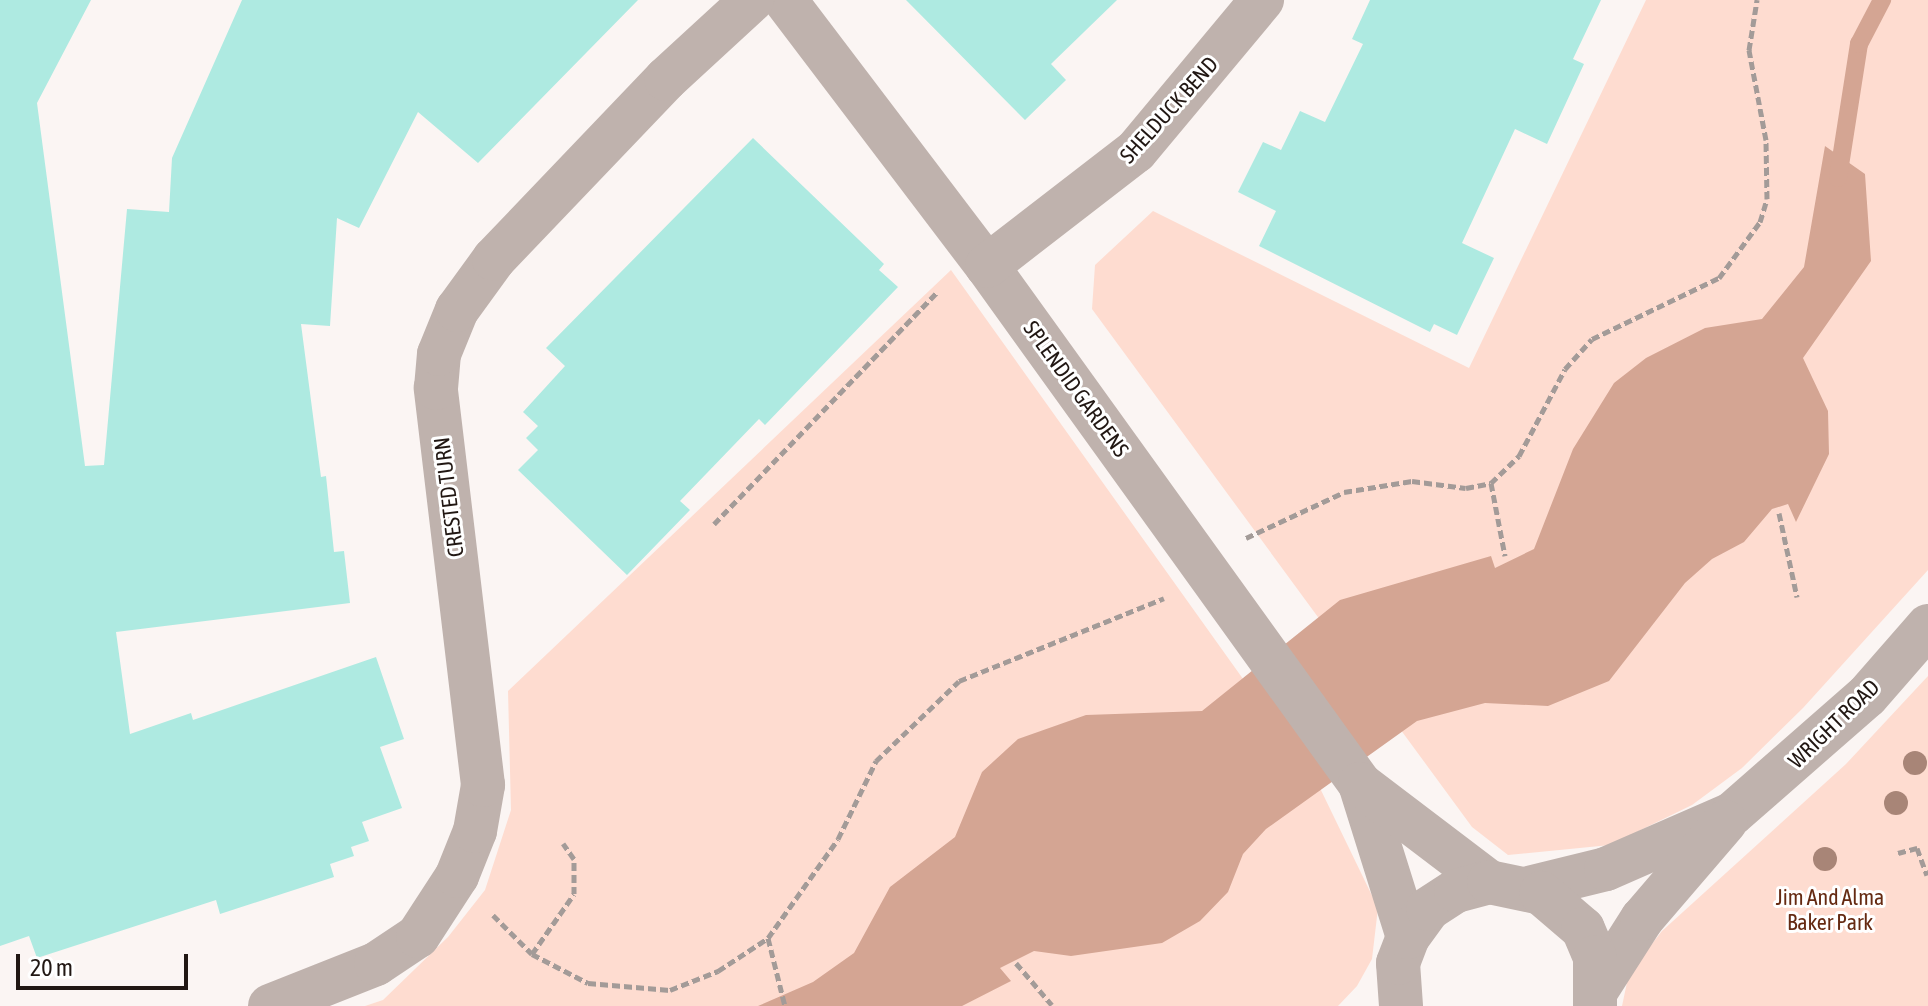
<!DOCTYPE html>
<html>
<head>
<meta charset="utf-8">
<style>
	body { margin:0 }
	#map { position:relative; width:1928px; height:1006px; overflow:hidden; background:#fbf5f3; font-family:"Asap Condensed",sans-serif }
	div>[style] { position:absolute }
	.green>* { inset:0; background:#fedcd0 }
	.water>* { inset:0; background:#d4a593 }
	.stream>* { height:18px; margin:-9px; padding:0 9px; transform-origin:9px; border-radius:9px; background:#d4a593 }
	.building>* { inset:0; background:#aeeae1 }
	.path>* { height:5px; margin-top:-2.5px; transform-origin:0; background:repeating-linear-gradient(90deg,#a39b98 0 8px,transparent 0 12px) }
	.minor>* { height:44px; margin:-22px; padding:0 22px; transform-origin:22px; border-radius:22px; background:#bfb2ad }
	.tertiary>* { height:44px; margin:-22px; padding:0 22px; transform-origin:22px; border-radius:22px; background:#bfb2ad }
	.trees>* { width:24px; height:24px; margin:-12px; border-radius:50%; background:#a88577 }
	span { translate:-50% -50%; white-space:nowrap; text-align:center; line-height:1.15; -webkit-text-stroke:6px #fff; paint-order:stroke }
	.street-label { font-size:22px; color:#211713 }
	.park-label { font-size:22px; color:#652a12 }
	.scale { position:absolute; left:16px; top:954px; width:172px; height:36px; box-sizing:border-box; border:4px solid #211713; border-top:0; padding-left:10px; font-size:24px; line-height:28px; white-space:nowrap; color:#211713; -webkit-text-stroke:6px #fff; paint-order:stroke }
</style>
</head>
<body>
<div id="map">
	<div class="green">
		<i style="clip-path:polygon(1646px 0,1928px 0,1928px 570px,1803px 708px,1742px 768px,1692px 805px,1610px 845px,1508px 855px,1472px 827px,1092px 309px,1095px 265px,1153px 211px,1469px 368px)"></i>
		<i style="clip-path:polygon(951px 270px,1318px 784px,1378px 908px,1372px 959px,1357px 986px,1338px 1006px,365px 1006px,383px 1000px,448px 937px,485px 890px,511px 810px,508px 691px)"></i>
		<i style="clip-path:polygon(1928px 676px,1928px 1006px,1622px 1006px,1629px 973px,1662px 931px,1846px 764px)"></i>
	</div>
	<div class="water">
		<i style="clip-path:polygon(1825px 146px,1865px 174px,1871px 261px,1803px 358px,1828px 411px,1829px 454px,1796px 522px,1788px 504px,1772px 509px,1744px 542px,1712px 559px,1685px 583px,1609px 681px,1548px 706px,1485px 703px,1417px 721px,1266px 829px,1243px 854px,1228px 892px,1200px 921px,1162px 943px,1071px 956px,1034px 951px,1000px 968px,1011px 981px,962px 1006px,758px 1006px,813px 982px,854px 953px,890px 887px,955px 837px,982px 772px,1018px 739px,1086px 715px,1202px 711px,1340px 600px,1491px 556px,1495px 568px,1534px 549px,1573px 449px,1614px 383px,1646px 358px,1705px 328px,1762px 319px,1804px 267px)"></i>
	</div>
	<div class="stream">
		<i style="left:1838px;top:178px;width:136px;rotate:-81.1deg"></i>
		<i style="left:1859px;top:44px;width:50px;rotate:-62.4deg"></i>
	</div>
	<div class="building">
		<i style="clip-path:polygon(0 0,91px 0,37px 103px,85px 466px,104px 465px,127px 209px,169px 212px,172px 158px,242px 0,638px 0,478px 163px,418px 112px,359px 228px,337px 218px,330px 326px,301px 324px,321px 477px,326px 476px,334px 552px,344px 551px,350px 603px,116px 632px,130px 734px,191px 713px,193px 720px,376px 657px,404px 739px,380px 747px,402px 808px,362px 822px,369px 841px,351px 847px,354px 856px,330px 864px,334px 877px,220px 914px,216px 900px,37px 958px,29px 936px,0 946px)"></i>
		<i style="clip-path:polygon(906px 0,1117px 0,1051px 64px,1066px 80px,1025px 120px)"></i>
		<i style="clip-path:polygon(1370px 0,1601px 0,1573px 59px,1584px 64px,1547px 144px,1515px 129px,1462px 243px,1494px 258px,1457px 335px,1434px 324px,1430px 332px,1259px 246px,1276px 211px,1238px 192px,1263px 142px,1281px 150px,1300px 111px,1325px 122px,1363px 44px,1352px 39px)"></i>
		<i style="clip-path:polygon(753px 138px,884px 264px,879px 270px,898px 287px,765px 425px,759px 419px,680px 501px,690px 510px,627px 575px,518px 470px,538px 450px,526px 438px,538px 426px,523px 412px,565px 366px,546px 348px)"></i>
	</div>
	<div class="path">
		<i style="left:1491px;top:483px;width:74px;rotate:79.1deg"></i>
		<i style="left:1779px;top:513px;width:86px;rotate:77.9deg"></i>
		<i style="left:714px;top:524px;width:323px;rotate:-46.1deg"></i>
		<i style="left:1246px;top:538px;width:108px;rotate:-25.1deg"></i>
		<i style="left:1344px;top:492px;width:69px;rotate:-9.2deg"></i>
		<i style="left:1412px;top:481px;width:54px;rotate:7.4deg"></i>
		<i style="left:1466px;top:488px;width:25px;rotate:-11deg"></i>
		<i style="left:1491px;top:483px;width:39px;rotate:-44deg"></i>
		<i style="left:1519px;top:456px;width:98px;rotate:-62.1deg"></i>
		<i style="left:1565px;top:369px;width:40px;rotate:-48deg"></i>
		<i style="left:1592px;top:339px;width:141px;rotate:-25.7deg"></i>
		<i style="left:1719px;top:278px;width:69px;rotate:-53.8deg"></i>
		<i style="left:1760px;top:222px;width:24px;rotate:-73deg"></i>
		<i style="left:1767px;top:199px;width:59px;rotate:-91deg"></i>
		<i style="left:1766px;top:140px;width:92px;rotate:-100.7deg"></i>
		<i style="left:1749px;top:50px;width:51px;rotate:-80.9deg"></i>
		<i style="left:1898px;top:853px;width:20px;rotate:-15deg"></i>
		<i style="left:1917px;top:848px;width:29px;rotate:70deg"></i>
		<i style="left:493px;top:915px;width:55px;rotate:45deg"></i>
		<i style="left:532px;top:954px;width:63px;rotate:27.4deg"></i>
		<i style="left:588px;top:983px;width:82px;rotate:4.9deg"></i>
		<i style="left:670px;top:990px;width:52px;rotate:-21.6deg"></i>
		<i style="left:718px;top:971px;width:60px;rotate:-33.4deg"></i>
		<i style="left:768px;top:938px;width:121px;rotate:-54.7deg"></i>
		<i style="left:838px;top:839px;width:87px;rotate:-64deg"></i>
		<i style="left:876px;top:761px;width:115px;rotate:-43.9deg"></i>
		<i style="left:959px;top:681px;width:221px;rotate:-22deg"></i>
		<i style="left:768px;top:938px;width:70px;rotate:76deg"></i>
		<i style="left:532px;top:954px;width:73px;rotate:-55deg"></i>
		<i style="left:574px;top:894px;width:35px;rotate:-90deg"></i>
		<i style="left:574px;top:859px;width:19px;rotate:-125deg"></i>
		<i style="left:1016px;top:963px;width:55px;rotate:49.4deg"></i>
	</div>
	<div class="minor">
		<i style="left:785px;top:0;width:334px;rotate:52.8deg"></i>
		<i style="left:987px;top:266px;width:638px;rotate:54.24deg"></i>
		<i style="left:1360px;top:784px;width:160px;rotate:72.6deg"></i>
		<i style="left:987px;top:266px;width:188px;rotate:-37.7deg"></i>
		<i style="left:1136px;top:151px;width:197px;rotate:-50.2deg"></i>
		<i style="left:1360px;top:784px;width:162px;rotate:37.2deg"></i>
		<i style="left:270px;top:1006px;width:114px;rotate:-21.6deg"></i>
		<i style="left:376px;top:964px;width:50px;rotate:-33.7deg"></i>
		<i style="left:418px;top:936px;width:72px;rotate:-57deg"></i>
		<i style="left:457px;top:876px;width:48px;rotate:-68.2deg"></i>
		<i style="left:475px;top:831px;width:47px;rotate:-80.1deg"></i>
		<i style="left:483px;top:785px;width:400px;rotate:-96.8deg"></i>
		<i style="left:436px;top:388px;width:34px;rotate:-85deg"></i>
		<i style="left:439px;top:354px;width:48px;rotate:-67.8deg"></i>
		<i style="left:457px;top:310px;width:63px;rotate:-54deg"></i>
		<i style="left:494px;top:259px;width:249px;rotate:-46.3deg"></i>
		<i style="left:666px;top:79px;width:117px;rotate:-42.6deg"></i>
	</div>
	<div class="tertiary">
		<i style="left:1529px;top:888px;width:79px;rotate:-13.9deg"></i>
		<i style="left:1606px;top:869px;width:137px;rotate:-23.6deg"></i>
		<i style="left:1732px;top:814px;width:179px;rotate:-41.2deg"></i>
		<i style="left:1867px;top:696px;width:93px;rotate:-48.9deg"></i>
		<i style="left:1598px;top:988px;width:82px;rotate:-57.5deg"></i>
		<i style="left:1642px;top:919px;width:128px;rotate:-49.4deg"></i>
		<i style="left:1401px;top:1006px;width:43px;rotate:-94deg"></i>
		<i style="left:1398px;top:963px;width:28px;rotate:-69deg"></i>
		<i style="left:1408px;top:937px;width:34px;rotate:-54deg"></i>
		<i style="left:1428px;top:909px;width:33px;rotate:-33deg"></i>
		<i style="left:1456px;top:891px;width:34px;rotate:-15deg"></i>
		<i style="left:1489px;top:882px;width:53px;rotate:11.9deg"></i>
		<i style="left:1541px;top:893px;width:55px;rotate:40.6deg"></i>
		<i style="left:1583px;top:929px;width:30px;rotate:67deg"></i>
		<i style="left:1595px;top:957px;width:49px;rotate:90deg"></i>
	</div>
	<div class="trees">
		<i style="left:1915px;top:763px"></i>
		<i style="left:1896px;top:803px"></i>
		<i style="left:1825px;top:859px"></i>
	</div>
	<div class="street-label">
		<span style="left:1169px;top:110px;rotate:-48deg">SHELDUCK BEND</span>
		<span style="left:1076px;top:389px;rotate:54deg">SPLENDID GARDENS</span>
		<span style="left:449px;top:497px;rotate:-97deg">CRESTED TURN</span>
		<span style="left:1834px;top:724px;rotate:-44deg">WRIGHT ROAD</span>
	</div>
	<div class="park-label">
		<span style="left:1830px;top:910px">Jim And Alma<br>Baker Park</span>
	</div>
	<div class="scale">20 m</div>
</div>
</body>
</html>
